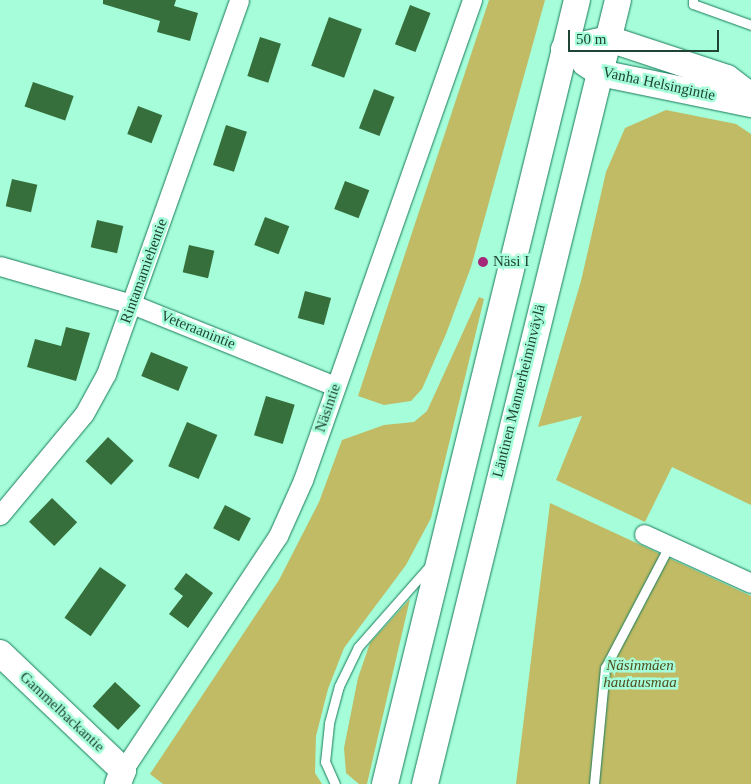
<!DOCTYPE html>
<html>
<head>
<meta charset="utf-8">
<style>
	body { margin:0 }
	#map { position:relative; width:751px; height:784px; overflow:hidden; background:#a5fed9; font-family:Georgia,serif }
	div>[style] { position:absolute }
	.green>* { inset:0; background:#c0bb64 }
	.building>* { inset:0; background:#366f3c; transform-origin:0 0 }
	.roads { filter:drop-shadow(0 0 1px #187a5b) drop-shadow(0 0 1px #187a5b) }
	.lane>* { height:9px; margin:-4.5px; padding:0 4.5px; transform-origin:4.5px; border-radius:4.5px; background:#fff }
	.street>* { height:19px; margin:-9.5px; padding:0 9.5px; transform-origin:9.5px; border-radius:9.5px; background:#fff }
	.secondary>* { height:26px; margin:-13px; padding:0 13px; transform-origin:13px; border-radius:13px; background:#fff }
	.dots>* { width:14px; height:14px; translate:-50% -50%; box-sizing:border-box; border:2px solid #a5fed9; border-radius:50% }
	span { translate:-50% -50%; white-space:nowrap; text-align:center; line-height:1.15; -webkit-text-stroke:5px #a5fed9; paint-order:stroke }
	.street-label { font-size:15px; color:#1f4436 }
	.poi-label { font-size:15px; color:#1f4436 }
	.left { translate:0 -50%; text-align:left }
	.park-label { font-size:15px; color:#504d1d; font-style:italic }
	.scale { position:absolute; left:568px; top:30px; width:151px; height:22px; box-sizing:border-box; border:2px solid #1f4436; border-top:0; padding-left:6px; font-size:15px; line-height:18px; white-space:nowrap; color:#1f4436; -webkit-text-stroke:4px #a5fed9; paint-order:stroke }
</style>
</head>
<body>
<div id="map">
	<div class="green">
		<i style="clip-path:polygon(489px 0,545px 0,471px 267px,446px 334px,422px 389px,411px 401px,384px 405px,358px 396px)"></i>
		<i style="clip-path:polygon(666px 110px,736px 124px,751px 134px,751px 505px,672px 467px,645px 522px,556px 480px,582px 416px,538px 427px,581px 281px,606px 172px,625px 128px)"></i>
		<i style="clip-path:polygon(479px 297px,484px 299px,431px 518px,406px 565px,344px 648px,328px 689px,316px 736px,315px 773px,322px 784px,163px 784px,150px 774px,279px 580px,319px 502px,342px 440px,384px 425px,414px 422px,427px 411px)"></i>
		<i style="clip-path:polygon(550px 503px,751px 596px,751px 784px,516px 784px)"></i>
		<i style="clip-path:polygon(410px 599px,367px 784px,359px 784px,346px 773px,344px 748px,358px 678px,370px 643px)"></i>
	</div>
	<div class="building">
		<i style="clip-path:polygon(103px 0,176px 0,174px 6px,198px 13px,190px 41px,157px 32px,160px 21px,103px 4px)"></i>
		<i style="left:410px;top:5px;width:22px;height:42px;rotate:21deg"></i>
		<i style="left:329px;top:17px;width:35px;height:52px;rotate:20deg"></i>
		<i style="left:260px;top:37px;width:22px;height:41px;rotate:18deg"></i>
		<i style="left:33px;top:82px;width:43px;height:26px;rotate:19deg"></i>
		<i style="left:374px;top:89px;width:22px;height:42px;rotate:21deg"></i>
		<i style="left:138px;top:106px;width:26px;height:30px;rotate:21deg"></i>
		<i style="left:226px;top:125px;width:22px;height:42px;rotate:18deg"></i>
		<i style="left:12px;top:179px;width:26px;height:28px;rotate:13deg"></i>
		<i style="left:345px;top:181px;width:26px;height:30px;rotate:21deg"></i>
		<i style="left:265px;top:217px;width:26px;height:30px;rotate:21deg"></i>
		<i style="left:97px;top:220px;width:27px;height:28px;rotate:13deg"></i>
		<i style="left:189px;top:245px;width:26px;height:28px;rotate:13deg"></i>
		<i style="left:305px;top:291px;width:27px;height:28px;rotate:15deg"></i>
		<i style="clip-path:polygon(66px 327px,90px 333px,76px 381px,27px 367px,35px 339px,61px 346px)"></i>
		<i style="left:151px;top:352px;width:40px;height:26px;rotate:22deg"></i>
		<i style="left:266px;top:396px;width:30px;height:41px;rotate:17deg"></i>
		<i style="left:187px;top:422px;width:33px;height:48px;rotate:23deg"></i>
		<i style="left:108px;top:437px;width:35px;height:33px;rotate:43deg"></i>
		<i style="left:52px;top:498px;width:35px;height:33px;rotate:44deg"></i>
		<i style="left:225px;top:505px;width:29px;height:26px;rotate:27deg"></i>
		<i style="left:100px;top:567px;width:32px;height:62px;rotate:35deg"></i>
		<i style="clip-path:polygon(186px 573px,213px 593px,188px 628px,169px 614px,183px 596px,174px 589px)"></i>
		<i style="left:115px;top:682px;width:35px;height:33px;rotate:43deg"></i>
	</div>
	<div class="roads">
		<div class="lane">
			<i style="left:693px;top:0;width:4px;rotate:90deg"></i>
			<i style="left:693px;top:4px;width:62px;rotate:19.9deg"></i>
			<i style="left:335px;top:784px;width:24px;rotate:-114deg"></i>
			<i style="left:325px;top:762px;width:39px;rotate:-84deg"></i>
			<i style="left:329px;top:723px;width:38px;rotate:-75deg"></i>
			<i style="left:339px;top:686px;width:43px;rotate:-64deg"></i>
			<i style="left:358px;top:647px;width:112px;rotate:-48.6deg"></i>
			<i style="left:594px;top:784px;width:117px;rotate:-84.6deg"></i>
			<i style="left:605px;top:668px;width:138px;rotate:-62.3deg"></i>
		</div>
		<div class="street">
			<i style="left:0;top:266px;width:137px;rotate:16.1deg"></i>
			<i style="left:132px;top:304px;width:219px;rotate:22deg"></i>
			<i style="left:0;top:515px;width:131px;rotate:-50.3deg"></i>
			<i style="left:84px;top:414px;width:46px;rotate:-61.2deg"></i>
			<i style="left:106px;top:374px;width:397px;rotate:-70.4deg"></i>
			<i style="left:644px;top:534px;width:118px;rotate:24.6deg"></i>
			<i style="left:123px;top:770px;width:281px;rotate:-56.5deg"></i>
			<i style="left:278px;top:536px;width:61px;rotate:-65.9deg"></i>
			<i style="left:303px;top:480px;width:509px;rotate:-70.6deg"></i>
		</div>
		<div class="secondary">
			<i style="left:564px;top:49px;width:46px;rotate:-12.5deg"></i>
			<i style="left:609px;top:39px;width:124px;rotate:18.3deg"></i>
			<i style="left:727px;top:78px;width:30px;rotate:37deg"></i>
			<i style="left:585px;top:63px;width:18px;rotate:34deg"></i>
			<i style="left:600px;top:73px;width:154px;rotate:11.6deg"></i>
			<i style="left:0;top:653px;width:170px;rotate:43.6deg"></i>
			<i style="left:123px;top:770px;width:15px;rotate:110deg"></i>
			<i style="left:385px;top:784px;width:807px;rotate:-76.24deg"></i>
			<i style="left:425px;top:784px;width:807px;rotate:-76.17deg"></i>
		</div>
	</div>
	<div class="dots">
		<i style="left:483px;top:262px;background:#a52778"></i>
	</div>
	<div class="street-label">
		<span style="left:659px;top:84px;rotate:12deg">Vanha Helsingintie</span>
		<span style="left:144px;top:271px;rotate:-70deg">Rintamamiehentie</span>
		<span style="left:198px;top:330px;rotate:22deg">Veteraanintie</span>
		<span style="left:519px;top:391px;rotate:-76deg">Läntinen Mannerheiminväylä</span>
		<span style="left:328px;top:408px;rotate:-71deg">Näsintie</span>
		<span style="left:62px;top:712px;rotate:43deg">Gammelbackantie</span>
	</div>
	<div class="poi-label">
		<span class="left" style="left:493px;top:262px">Näsi I</span>
	</div>
	<div class="park-label">
		<span style="left:640px;top:674px">Näsinmäen<br>hautausmaa</span>
	</div>
	<div class="scale">50 m</div>
</div>
</body>
</html>
